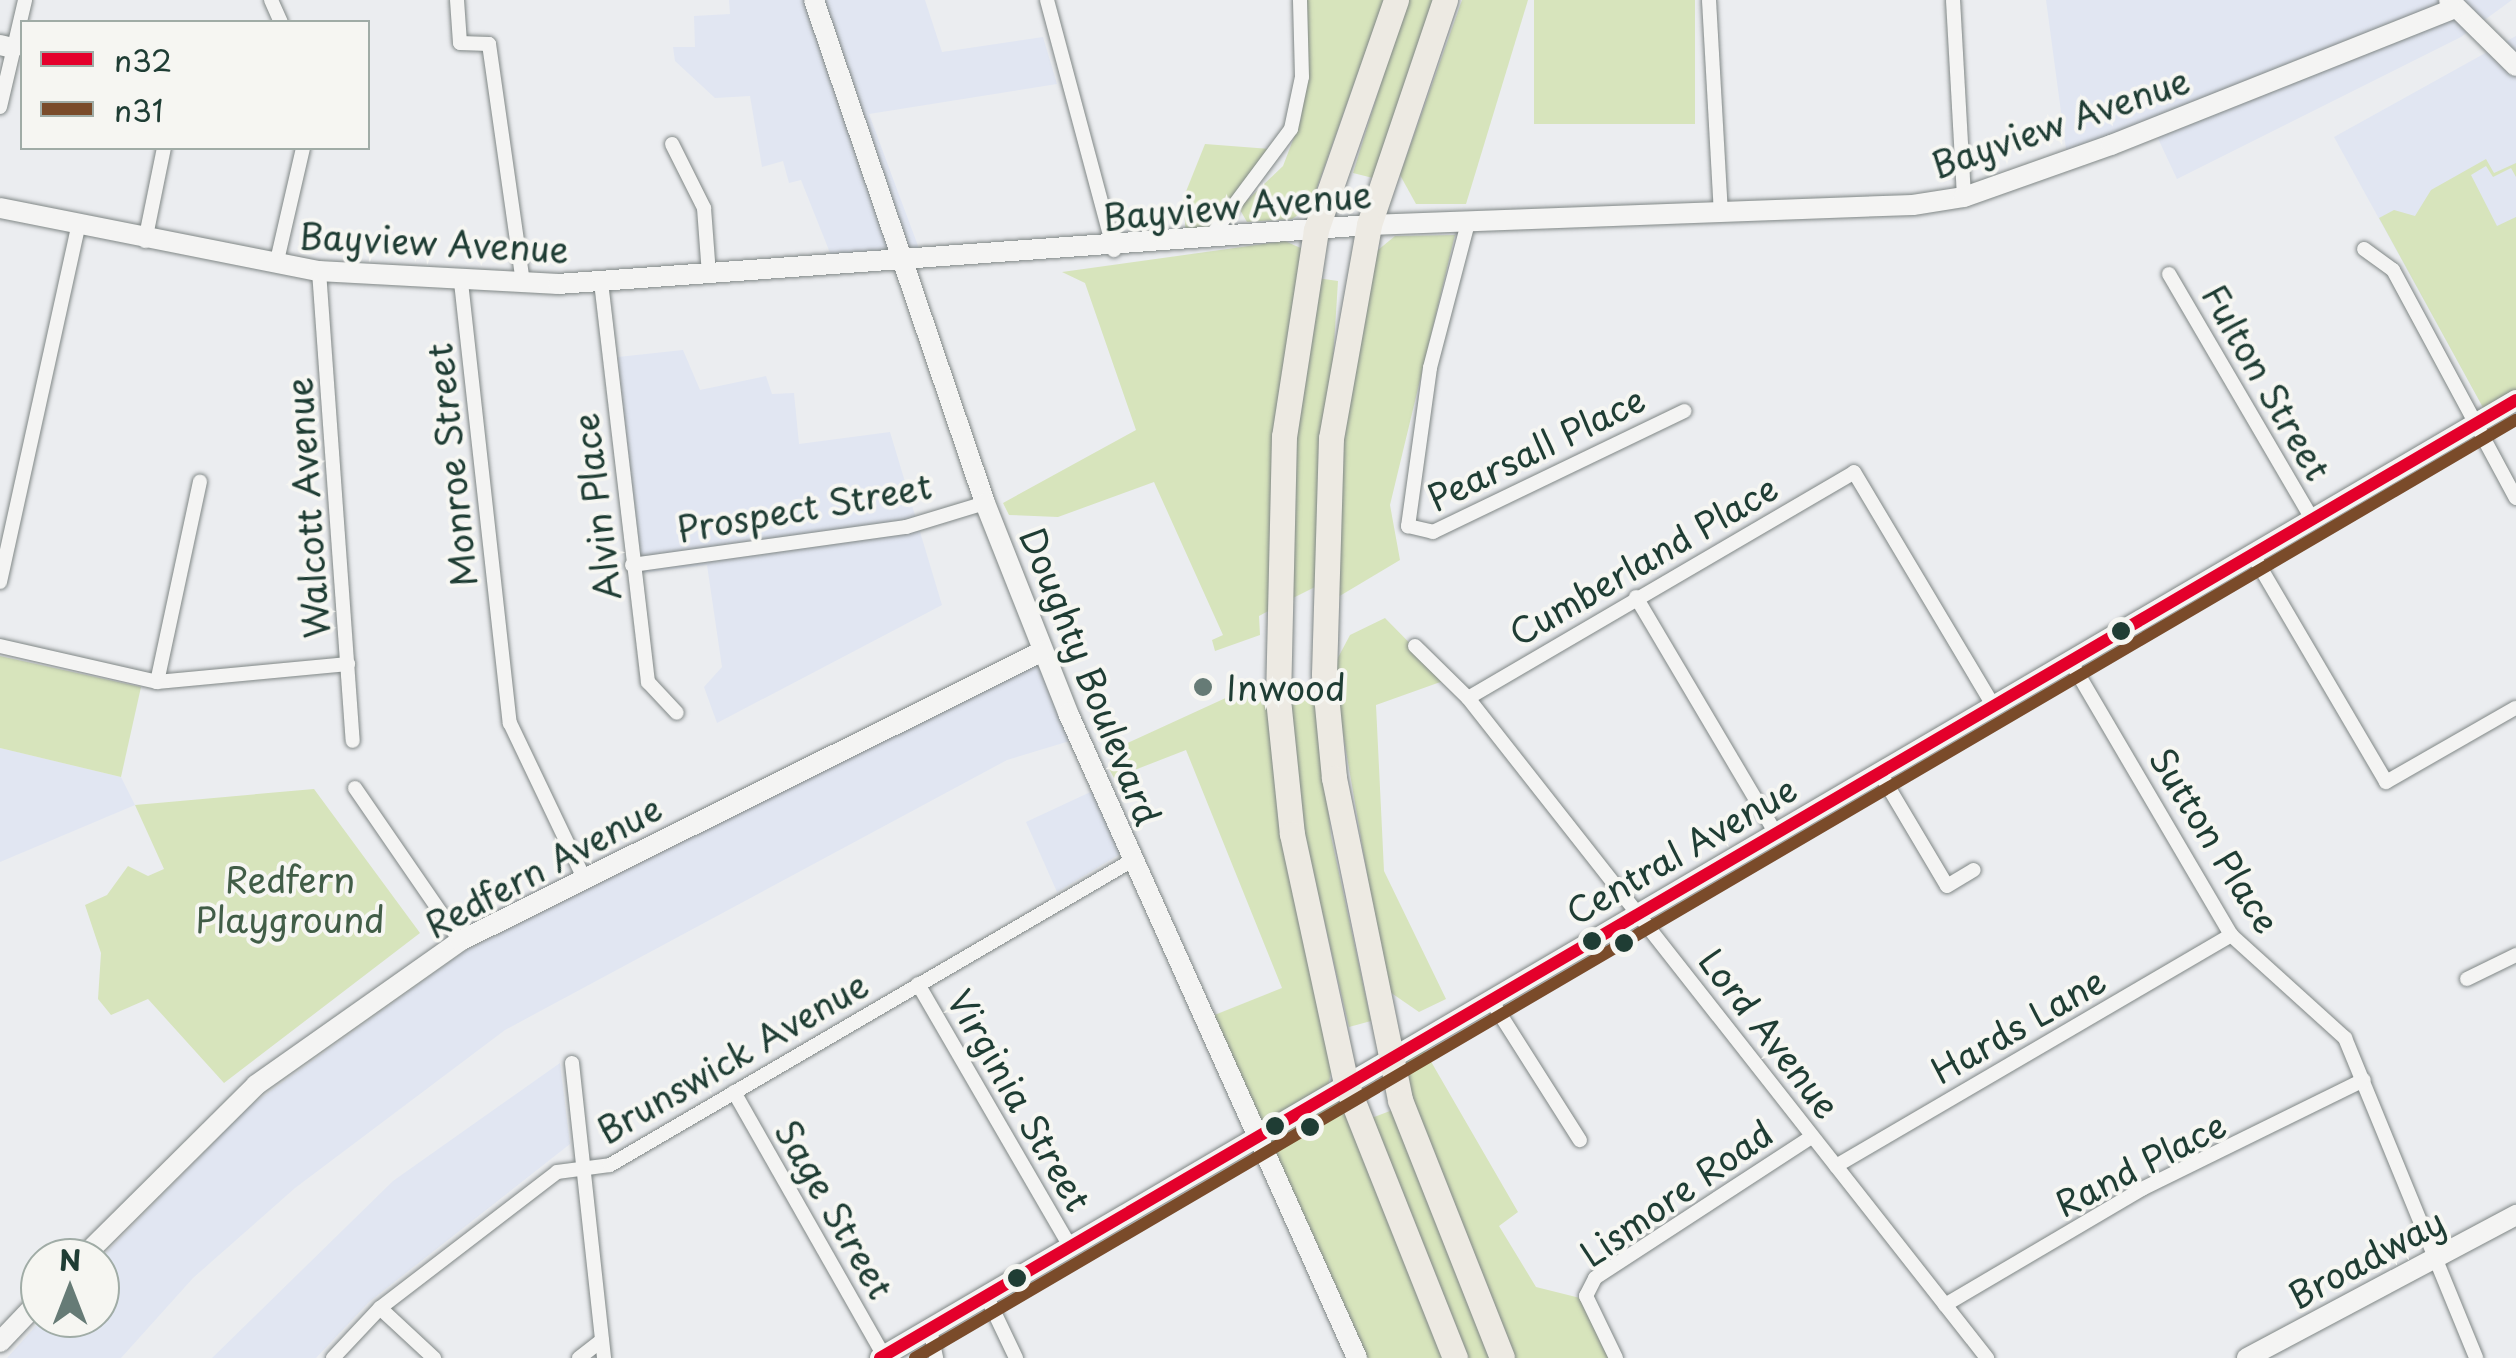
<!DOCTYPE html>
<html>
<head>
<meta charset="utf-8">
<style>
	body { margin:0 }
	#map { position:relative; width:2516px; height:1358px; overflow:hidden; background:#ebedf0; font-family:"Playpen Sans",sans-serif }
	div>[style] { position:absolute }
	.built>* { inset:0; background:#e1e6f2 }
	.green>* { inset:0; background:#d7e4bc; transform-origin:0 0 }
	.roads { filter:drop-shadow(0 0 2px #808786) drop-shadow(0 0 2px #808786) }
	.street>* { height:14px; margin:-7px; padding:0 7px; transform-origin:7px; border-radius:7px; background:#f4f4f3 }
	.secondary>* { height:20px; margin:-10px; padding:0 10px; transform-origin:10px; border-radius:10px; background:#f4f4f3 }
	.highway>* { height:25px; margin:-12.5px; padding:0 12.5px; transform-origin:12.5px; border-radius:12.5px; background:#edeae3 }
	.bus-1>* { height:12px; margin:-6px; padding:0 6px; transform-origin:6px; border-radius:6px; background:#e4002b }
	.bus-2>* { height:12px; margin:-6px; padding:0 6px; transform-origin:6px; border-radius:6px; background:#7a4b2a }
	.dots>* { width:28px; height:28px; translate:-50% -50%; box-sizing:border-box; border:5px solid #f6f6f2; border-radius:50% }
	span { translate:-50% -50%; white-space:nowrap; text-align:center; line-height:1.15; -webkit-text-stroke:8px #f6f6f2; paint-order:stroke }
	.street-label { font-size:35px; color:#1f3d34 }
	.poi-label { font-size:35px; color:#1f3d34 }
	.left { translate:0 -50%; text-align:left }
	.park-label { font-size:35px; color:#415d47 }
	.legend { position:absolute; left:20px; top:20px; width:350px; height:130px; box-sizing:border-box; background:#f6f6f2; border:2px solid #a0aca6; margin:0; padding:12px 18px; list-style:none; font-size:30px; color:#1f3d34 }
	.legend li { display:flex; align-items:center; gap:20px; height:50px }
	.legend b { width:50px; border:2px solid #a0aca6 }
	.north { position:absolute; left:20px; top:1238px; width:100px; height:100px; box-sizing:border-box; background:#f6f6f2; border:2px solid #a0aca6; border-radius:50%; rotate:0deg; font-size:28px; font-weight:700; line-height:40px; text-align:center; color:#1f3d34 }
	.north::after { content:''; display:block; margin:auto; width:35px; height:45px; background:#667b76; clip-path:polygon(50% 0,100% 100%,50% 72%,0 100%) }
</style>
</head>
<body>
<div id="map">
	<div class="built">
		<i style="clip-path:polygon(729px 0,925px 0,942px 52px,1043px 37px,1057px 84px,869px 114px,924px 262px,836px 268px,801px 180px,789px 183px,783px 161px,762px 167px,750px 96px,715px 98px,675px 61px,673px 47px,695px 47px,694px 16px,730px 14px)"></i>
		<i style="clip-path:polygon(2046px 0,2512px 0,2461px 37px,2177px 179px,2154px 130px,2068px 164px)"></i>
		<i style="clip-path:polygon(2516px 36px,2516px 396px,2486px 413px,2334px 137px)"></i>
		<i style="clip-path:polygon(683px 350px,700px 390px,766px 376px,772px 394px,794px 393px,799px 444px,890px 432px,942px 605px,717px 723px,704px 687px,722px 667px,707px 565px,641px 573px,618px 357px)"></i>
		<i style="clip-path:polygon(1039px 663px,1073px 740px,1007px 760px,505px 1030px,295px 1188px,193px 1278px,121px 1358px,7px 1358px,43px 1318px,100px 1318px,100px 1259px,250px 1106px,463px 952px)"></i>
		<i style="clip-path:polygon(0 748px,121px 777px,135px 805px,0 862px)"></i>
		<i style="clip-path:polygon(1099px 788px,1125px 851px,1057px 892px,1026px 822px)"></i>
		<i style="clip-path:polygon(560px 1063px,570px 1144px,369px 1302px,316px 1358px,212px 1358px,393px 1181px)"></i>
	</div>
	<div class="green">
		<i style="clip-path:polygon(1306px 0,1384px 0,1310px 207px,1292px 219px,1247px 222px,1239px 208px,1283px 166px,1301px 119px)"></i>
		<i style="clip-path:polygon(1407px 0,1436px 0,1373px 178px,1353px 173px)"></i>
		<i style="clip-path:polygon(1462px 0,1528px 0,1466px 204px,1416px 204px,1400px 175px)"></i>
		<i style="left:1534px;top:0;width:161px;height:124px"></i>
		<i style="clip-path:polygon(1205px 144px,1270px 149px,1208px 229px,1186px 235px,1183px 199px)"></i>
		<i style="clip-path:polygon(2486px 159px,2494px 173px,2516px 163px,2516px 177px,2511px 168px,2493px 177px,2486px 166px,2471px 175px,2497px 226px,2516px 217px,2516px 396px,2486px 413px,2379px 218px,2394px 210px,2415px 216px,2431px 190px)"></i>
		<i style="clip-path:polygon(1455px 235px,1390px 505px,1400px 560px,1338px 597px,1335px 475px,1372px 255px,1395px 236px)"></i>
		<i style="clip-path:polygon(1285px 241px,1305px 250px,1274px 608px,1259px 616px,1260px 635px,1215px 651px,1212px 640px,1223px 635px,1154px 482px,1058px 517px,1009px 515px,1003px 503px,1136px 430px,1085px 283px,1062px 272px)"></i>
		<i style="clip-path:polygon(1317px 278px,1338px 281px,1319px 585px,1281px 604px,1288px 435px)"></i>
		<i style="clip-path:polygon(1385px 618px,1446px 680px,1376px 705px,1384px 871px,1446px 999px,1419px 1012px,1387px 990px,1332px 669px,1350px 635px)"></i>
		<i style="clip-path:polygon(0 656px,141px 687px,121px 777px,0 748px)"></i>
		<i style="clip-path:polygon(1315px 678px,1331px 836px,1371px 1021px,1349px 1027px,1298px 808px,1286px 693px)"></i>
		<i style="clip-path:polygon(1254px 685px,1262px 705px,1276px 699px,1332px 1068px,1327px 1090px,1255px 1137px,1202px 1020px,1282px 988px,1186px 750px,1114px 778px,1108px 767px,1125px 757px,1121px 746px)"></i>
		<i style="clip-path:polygon(314px 789px,420px 933px,224px 1083px,148px 999px,111px 1015px,98px 999px,101px 953px,85px 905px,107px 895px,128px 866px,148px 876px,164px 869px,135px 805px)"></i>
		<i style="clip-path:polygon(1422px 1046px,1518px 1212px,1499px 1226px,1536px 1287px,1584px 1299px,1612px 1358px,1505px 1358px,1399px 1062px)"></i>
		<i style="clip-path:polygon(1340px 1095px,1452px 1358px,1359px 1358px,1256px 1140px)"></i>
		<i style="left:1403px;top:1106px;width:270px;height:35px;rotate:69deg"></i>
	</div>
	<div class="roads">
		<div class="street">
			<i style="left:271px;top:0;width:24px;rotate:66deg"></i>
			<i style="left:457px;top:0;width:43px;rotate:86deg"></i>
			<i style="left:460px;top:43px;width:29px;rotate:2deg"></i>
			<i style="left:489px;top:44px;width:242px;rotate:81.9deg"></i>
			<i style="left:1047px;top:0;width:259px;rotate:75deg"></i>
			<i style="left:1709px;top:0;width:212px;rotate:86.8deg"></i>
			<i style="left:1953px;top:0;width:197px;rotate:86.8deg"></i>
			<i style="left:0;top:107px;width:110px;rotate:-76.8deg"></i>
			<i style="left:672px;top:144px;width:72px;rotate:63.4deg"></i>
			<i style="left:704px;top:208px;width:67px;rotate:85.7deg"></i>
			<i style="left:1469px;top:219px;width:154px;rotate:104.7deg"></i>
			<i style="left:1430px;top:368px;width:160px;rotate:97.9deg"></i>
			<i style="left:1408px;top:526px;width:26px;rotate:13deg"></i>
			<i style="left:1433px;top:532px;width:279px;rotate:-25.7deg"></i>
			<i style="left:1209px;top:239px;width:137px;rotate:-53.3deg"></i>
			<i style="left:1291px;top:129px;width:53px;rotate:-78.1deg"></i>
			<i style="left:1302px;top:77px;width:77px;rotate:-91.5deg"></i>
			<i style="left:145px;top:241px;width:95px;rotate:-78.5deg"></i>
			<i style="left:2364px;top:249px;width:36px;rotate:36deg"></i>
			<i style="left:2393px;top:270px;width:259px;rotate:61.7deg"></i>
			<i style="left:276px;top:265px;width:120px;rotate:-77deg"></i>
			<i style="left:319px;top:271px;width:471px;rotate:85.9deg"></i>
			<i style="left:2169px;top:274px;width:285px;rotate:59.7deg"></i>
			<i style="left:461px;top:282px;width:444px;rotate:83.7deg"></i>
			<i style="left:510px;top:723px;width:172px;rotate:64.5deg"></i>
			<i style="left:601px;top:282px;width:403px;rotate:83.3deg"></i>
			<i style="left:648px;top:682px;width:42px;rotate:46.9deg"></i>
			<i style="left:2253px;top:555px;width:263px;rotate:59.6deg"></i>
			<i style="left:2386px;top:782px;width:149px;rotate:-29.8deg"></i>
			<i style="left:632px;top:565px;width:277px;rotate:-7.9deg"></i>
			<i style="left:906px;top:527px;width:83px;rotate:-16.9deg"></i>
			<i style="left:0;top:582px;width:364px;rotate:-77.6deg"></i>
			<i style="left:1636px;top:597px;width:273px;rotate:59.4deg"></i>
			<i style="left:0;top:646px;width:161px;rotate:12.9deg"></i>
			<i style="left:157px;top:682px;width:192px;rotate:-5.4deg"></i>
			<i style="left:1415px;top:646px;width:74px;rotate:44.5deg"></i>
			<i style="left:1468px;top:698px;width:840px;rotate:51.82deg"></i>
			<i style="left:2071px;top:662px;width:316px;rotate:59.6deg"></i>
			<i style="left:2231px;top:935px;width:154px;rotate:42.1deg"></i>
			<i style="left:2345px;top:1038px;width:346px;rotate:67.7deg"></i>
			<i style="left:157px;top:682px;width:205px;rotate:-77.9deg"></i>
			<i style="left:1468px;top:698px;width:447px;rotate:-30.3deg"></i>
			<i style="left:1854px;top:472px;width:274px;rotate:59.2deg"></i>
			<i style="left:1880px;top:773px;width:131px;rotate:59.3deg"></i>
			<i style="left:1947px;top:886px;width:31px;rotate:-31deg"></i>
			<i style="left:355px;top:788px;width:186px;rotate:55.5deg"></i>
			<i style="left:2467px;top:979px;width:55px;rotate:-26.1deg"></i>
			<i style="left:918px;top:984px;width:303px;rotate:59.9deg"></i>
			<i style="left:1491px;top:1000px;width:166px;rotate:57.6deg"></i>
			<i style="left:572px;top:1063px;width:297px;rotate:83.8deg"></i>
			<i style="left:734px;top:1092px;width:304px;rotate:60.4deg"></i>
			<i style="left:1836px;top:1166px;width:458px;rotate:-30.3deg"></i>
			<i style="left:986px;top:1295px;width:70px;rotate:64.5deg"></i>
			<i style="left:1945px;top:1305px;width:229px;rotate:-30.5deg"></i>
			<i style="left:2142px;top:1189px;width:247px;rotate:-26.2deg"></i>
			<i style="left:380px;top:1308px;width:74px;rotate:42.8deg"></i>
			<i style="left:930px;top:1329px;width:30px;rotate:78deg"></i>
			<i style="left:333px;top:1358px;width:69px;rotate:-46.8deg"></i>
			<i style="left:380px;top:1308px;width:223px;rotate:-37.5deg"></i>
			<i style="left:557px;top:1172px;width:53px;rotate:-7.5deg"></i>
			<i style="left:610px;top:1165px;width:603px;rotate:-30.26deg"></i>
			<i style="left:579px;top:1358px;width:29px;rotate:-38deg"></i>
			<i style="left:1616px;top:1358px;width:69px;rotate:-115.8deg"></i>
			<i style="left:1586px;top:1296px;width:20px;rotate:-63deg"></i>
			<i style="left:1595px;top:1278px;width:258px;rotate:-33.1deg"></i>
		</div>
		<div class="secondary">
			<i style="left:814px;top:0;width:531px;rotate:71.22deg"></i>
			<i style="left:985px;top:503px;width:226px;rotate:68.4deg"></i>
			<i style="left:1068px;top:713px;width:707px;rotate:65.86deg"></i>
			<i style="left:2449px;top:0;width:94px;rotate:44.6deg"></i>
			<i style="left:0;top:45px;width:13px;rotate:13deg"></i>
			<i style="left:0;top:208px;width:325px;rotate:11.2deg"></i>
			<i style="left:319px;top:271px;width:239px;rotate:3.1deg"></i>
			<i style="left:558px;top:284px;width:813px;rotate:-4.16deg"></i>
			<i style="left:1369px;top:225px;width:544px;rotate:-2.11deg"></i>
			<i style="left:1913px;top:205px;width:52px;rotate:-8.9deg"></i>
			<i style="left:1964px;top:197px;width:156px;rotate:-19.5deg"></i>
			<i style="left:2111px;top:145px;width:368px;rotate:-21.7deg"></i>
			<i style="left:82px;top:1258px;width:245px;rotate:-44.8deg"></i>
			<i style="left:256px;top:1085px;width:250px;rotate:-35.2deg"></i>
			<i style="left:460px;top:941px;width:651px;rotate:-26.45deg"></i>
			<i style="left:0;top:1342px;width:58px;rotate:-46.4deg"></i>
			<i style="left:880px;top:1358px;width:1896px;rotate:-30.35deg"></i>
			<i style="left:2247px;top:1358px;width:305px;rotate:-28deg"></i>
		</div>
		<div class="highway">
			<i style="left:1396px;top:0;width:244px;rotate:109.2deg"></i>
			<i style="left:1316px;top:230px;width:208px;rotate:98.8deg"></i>
			<i style="left:1284px;top:436px;width:263px;rotate:91.3deg"></i>
			<i style="left:1278px;top:699px;width:136px;rotate:84.1deg"></i>
			<i style="left:1292px;top:834px;width:256px;rotate:77.8deg"></i>
			<i style="left:1346px;top:1084px;width:295px;rotate:68.3deg"></i>
			<i style="left:1445px;top:0;width:237px;rotate:108.7deg"></i>
			<i style="left:1369px;top:225px;width:216px;rotate:100.1deg"></i>
			<i style="left:1331px;top:438px;width:236px;rotate:91.7deg"></i>
			<i style="left:1324px;top:674px;width:104px;rotate:84.5deg"></i>
			<i style="left:1334px;top:778px;width:329px;rotate:78.4deg"></i>
			<i style="left:1400px;top:1100px;width:277px;rotate:68.4deg"></i>
		</div>
	</div>
	<div class="bus-1">
		<i style="left:880px;top:1358px;width:1896px;rotate:-30.35deg"></i>
	</div>
	<div class="bus-2">
		<i style="left:915px;top:1358px;width:1856px;rotate:-30.37deg"></i>
	</div>
	<div class="dots">
		<i style="left:2121px;top:631px;background:#1f3d34"></i>
		<i style="left:1203px;top:687px;background:#667b76"></i>
		<i style="left:1592px;top:941px;background:#1f3d34"></i>
		<i style="left:1624px;top:943px;background:#1f3d34"></i>
		<i style="left:1275px;top:1126px;background:#1f3d34"></i>
		<i style="left:1310px;top:1127px;background:#1f3d34"></i>
		<i style="left:1017px;top:1278px;background:#1f3d34"></i>
	</div>
	<div class="street-label">
		<span style="left:2060px;top:122px;rotate:-19deg">Bayview Avenue</span>
		<span style="left:1237px;top:205px;rotate:-5deg">Bayview Avenue</span>
		<span style="left:434px;top:242px;rotate:3deg">Bayview Avenue</span>
		<span style="left:2267px;top:382px;rotate:60deg">Fulton Street</span>
		<span style="left:1536px;top:448px;rotate:-26deg">Pearsall Place</span>
		<span style="left:451px;top:465px;rotate:-96deg">Monroe Street</span>
		<span style="left:596px;top:507px;rotate:-97deg">Alvin Place</span>
		<span style="left:804px;top:507px;rotate:-10deg">Prospect Street</span>
		<span style="left:307px;top:508px;rotate:-94deg">Walcott Avenue</span>
		<span style="left:1643px;top:560px;rotate:-30deg">Cumberland Place</span>
		<span style="left:1091px;top:676px;rotate:68deg">Doughty Boulevard</span>
		<span style="left:2215px;top:840px;rotate:58deg">Sutton Place</span>
		<span style="left:1681px;top:850px;rotate:-30deg">Central Avenue</span>
		<span style="left:543px;top:866px;rotate:-28deg">Redfern Avenue</span>
		<span style="left:2018px;top:1025px;rotate:-30deg">Hards Lane</span>
		<span style="left:1770px;top:1033px;rotate:52deg">Lord Avenue</span>
		<span style="left:732px;top:1057px;rotate:-30deg">Brunswick Avenue</span>
		<span style="left:1020px;top:1100px;rotate:60deg">Virginia Street</span>
		<span style="left:2140px;top:1164px;rotate:-27deg">Rand Place</span>
		<span style="left:1676px;top:1193px;rotate:-35deg">Lismore Road</span>
		<span style="left:835px;top:1209px;rotate:60deg">Sage Street</span>
		<span style="left:2366px;top:1258px;rotate:-28deg">Broadway</span>
	</div>
	<div class="poi-label">
		<span class="left" style="left:1226px;top:687px">Inwood</span>
	</div>
	<div class="park-label">
		<span style="left:290px;top:899px">Redfern<br>Playground</span>
	</div>
	<ul class="legend">
	<li><b style="height:12px;background:#e4002b"></b>n32</li>
	<li><b style="height:12px;background:#7a4b2a"></b>n31</li>
	</ul>
	<div class="north">N</div>
</div>
</body>
</html>
